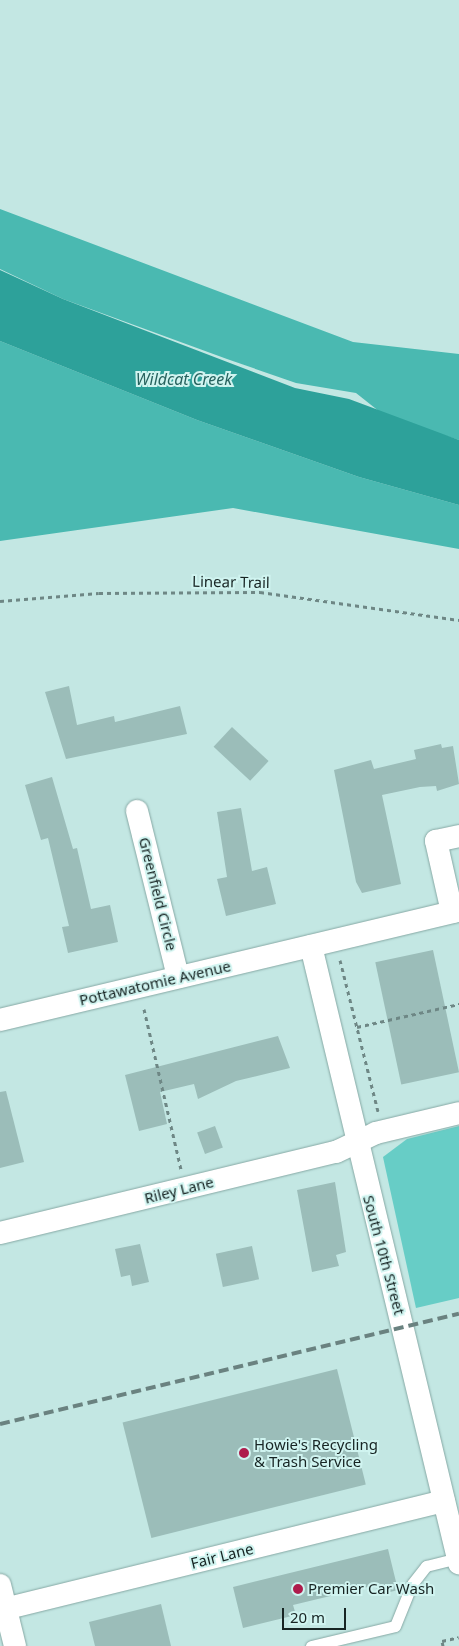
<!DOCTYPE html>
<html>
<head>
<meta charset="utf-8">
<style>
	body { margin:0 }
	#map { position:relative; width:459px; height:1646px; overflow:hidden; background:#c3e7e3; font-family:"Noto Sans",sans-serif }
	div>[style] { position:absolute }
	.green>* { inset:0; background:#67cdc6 }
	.forest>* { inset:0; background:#4ab9b1 }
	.water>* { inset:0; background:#2da19a }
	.building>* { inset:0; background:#9bbdb9; transform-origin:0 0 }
	.path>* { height:3px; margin-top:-1.5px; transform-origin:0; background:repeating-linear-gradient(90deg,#6e8785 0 4px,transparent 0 8px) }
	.roads { filter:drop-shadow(0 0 1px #86a8a4) drop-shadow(0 0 1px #86a8a4) }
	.lane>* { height:11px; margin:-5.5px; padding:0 5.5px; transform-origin:5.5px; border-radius:5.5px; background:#fff }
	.street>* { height:22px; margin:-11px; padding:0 11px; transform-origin:11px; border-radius:11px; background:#fff }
	.rail>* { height:4px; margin-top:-2px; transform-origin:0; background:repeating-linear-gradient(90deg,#6a8280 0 10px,transparent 0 15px) }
	.dots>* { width:14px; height:14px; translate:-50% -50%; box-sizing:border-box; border:2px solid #d0f4f0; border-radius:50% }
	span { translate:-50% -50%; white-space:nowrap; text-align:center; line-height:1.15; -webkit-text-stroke:4px #d0f4f0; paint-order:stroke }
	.street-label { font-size:15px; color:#172423 }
	.poi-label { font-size:15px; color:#172423 }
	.left { translate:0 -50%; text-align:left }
	.water-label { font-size:16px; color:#26625e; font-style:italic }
	.scale { position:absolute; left:282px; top:1608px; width:64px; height:22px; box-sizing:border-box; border:2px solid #172423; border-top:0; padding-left:6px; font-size:15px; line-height:18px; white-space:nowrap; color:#172423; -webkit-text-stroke:4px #d0f4f0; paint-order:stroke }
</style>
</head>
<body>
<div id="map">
	<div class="green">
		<i style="clip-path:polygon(459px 1126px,459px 1298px,416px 1308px,383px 1157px,407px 1139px)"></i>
	</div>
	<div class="forest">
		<i style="clip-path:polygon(0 209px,353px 342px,459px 354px,459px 440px,385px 416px,356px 393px,296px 383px,227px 359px,63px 299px,0 269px)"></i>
		<i style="clip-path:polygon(0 341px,197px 420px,359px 477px,459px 505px,459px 549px,233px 508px,0 541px)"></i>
	</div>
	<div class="water">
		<i style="clip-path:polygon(0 270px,63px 299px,295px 388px,349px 399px,459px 440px,459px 505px,359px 477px,197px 420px,0 341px)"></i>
	</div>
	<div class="building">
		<i style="clip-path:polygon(69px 686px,77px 725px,114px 716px,115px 722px,180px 706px,187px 734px,66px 759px,45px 692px)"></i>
		<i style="left:232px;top:727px;width:50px;height:27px;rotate:43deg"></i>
		<i style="clip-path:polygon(441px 744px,442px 748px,453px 746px,459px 784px,437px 791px,436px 786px,420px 787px,382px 795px,401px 884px,362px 893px,356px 882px,334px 770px,371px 760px,374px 769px,416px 759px,414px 750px)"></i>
		<i style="clip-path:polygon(52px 777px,73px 849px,77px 848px,91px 909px,110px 905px,118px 942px,68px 953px,62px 927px,69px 926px,48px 838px,41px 840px,25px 785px)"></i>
		<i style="clip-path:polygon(241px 808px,252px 871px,267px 867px,276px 904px,226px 916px,217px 879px,227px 877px,217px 812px)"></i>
		<i style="left:433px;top:950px;width:125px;height:59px;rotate:78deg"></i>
		<i style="clip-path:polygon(278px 1036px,290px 1068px,236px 1081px,198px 1099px,194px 1084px,160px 1092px,167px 1124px,139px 1131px,125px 1075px)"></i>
		<i style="clip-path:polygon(6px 1091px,24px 1162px,0 1168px,0 1092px)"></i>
		<i style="left:215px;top:1126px;width:23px;height:19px;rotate:70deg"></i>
		<i style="clip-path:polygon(335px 1182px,346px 1252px,336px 1255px,339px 1266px,312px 1272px,297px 1190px)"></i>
		<i style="clip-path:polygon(140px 1244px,149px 1282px,132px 1286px,130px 1275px,121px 1277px,115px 1249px)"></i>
		<i style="left:252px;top:1246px;width:34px;height:37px;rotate:78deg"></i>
		<i style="left:337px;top:1369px;width:119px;height:221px;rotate:76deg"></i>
		<i style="clip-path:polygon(388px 1549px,398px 1590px,378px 1595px,376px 1585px,293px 1605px,296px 1615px,243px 1628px,233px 1587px)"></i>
		<i style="clip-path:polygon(161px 1604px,171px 1646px,95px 1646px,89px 1622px)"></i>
	</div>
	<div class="path">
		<i style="left:0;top:601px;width:99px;rotate:-4.6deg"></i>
		<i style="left:99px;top:593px;width:161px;rotate:-0.4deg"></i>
		<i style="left:260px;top:592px;width:201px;rotate:8deg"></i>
		<i style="left:340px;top:960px;width:156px;rotate:75.9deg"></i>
		<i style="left:144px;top:1009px;width:164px;rotate:77deg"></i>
		<i style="left:357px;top:1027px;width:105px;rotate:-12.7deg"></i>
		<i style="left:443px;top:1646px;width:5px;rotate:-101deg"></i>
		<i style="left:442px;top:1641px;width:17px;rotate:-13deg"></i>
	</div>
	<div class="roads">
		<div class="lane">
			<i style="left:311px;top:1646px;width:86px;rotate:-13.4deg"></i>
			<i style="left:395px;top:1626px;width:45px;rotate:-68deg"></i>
			<i style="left:412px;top:1584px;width:23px;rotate:-52deg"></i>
			<i style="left:426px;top:1566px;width:33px;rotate:-14deg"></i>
		</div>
		<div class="street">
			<i style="left:137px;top:811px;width:171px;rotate:76.1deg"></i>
			<i style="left:452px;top:912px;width:73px;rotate:-102.7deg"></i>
			<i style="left:436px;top:841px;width:24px;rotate:-12deg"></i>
			<i style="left:311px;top:946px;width:635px;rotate:76.51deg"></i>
			<i style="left:0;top:1020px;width:472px;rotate:-13.4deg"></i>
			<i style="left:0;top:1233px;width:346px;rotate:-13.6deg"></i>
			<i style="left:336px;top:1152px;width:44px;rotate:-25.4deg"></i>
			<i style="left:376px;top:1133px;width:85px;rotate:-13.5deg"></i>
			<i style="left:0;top:1585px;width:63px;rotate:76.2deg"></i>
			<i style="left:0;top:1610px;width:457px;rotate:-13.8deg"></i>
		</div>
	</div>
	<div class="rail">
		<i style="left:0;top:1424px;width:472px;rotate:-13.5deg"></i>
	</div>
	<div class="dots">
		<i style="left:244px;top:1453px;background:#ae1c4c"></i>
		<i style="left:298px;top:1589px;background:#ae1c4c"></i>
	</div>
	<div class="street-label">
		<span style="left:231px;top:582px;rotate:1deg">Linear Trail</span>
		<span style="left:158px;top:894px;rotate:76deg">Greenfield Circle</span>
		<span style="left:155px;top:983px;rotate:-13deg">Pottawatomie Avenue</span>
		<span style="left:179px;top:1190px;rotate:-14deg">Riley Lane</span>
		<span style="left:384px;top:1255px;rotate:75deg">South 10th Street</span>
		<span style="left:222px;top:1556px;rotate:-14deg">Fair Lane</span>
	</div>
	<div class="poi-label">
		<span class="left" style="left:254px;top:1453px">Howie's Recycling<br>&amp; Trash Service</span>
		<span class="left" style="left:308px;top:1589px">Premier Car Wash</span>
	</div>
	<div class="water-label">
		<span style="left:184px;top:379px">Wildcat Creek</span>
	</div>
	<div class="scale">20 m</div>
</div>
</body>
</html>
